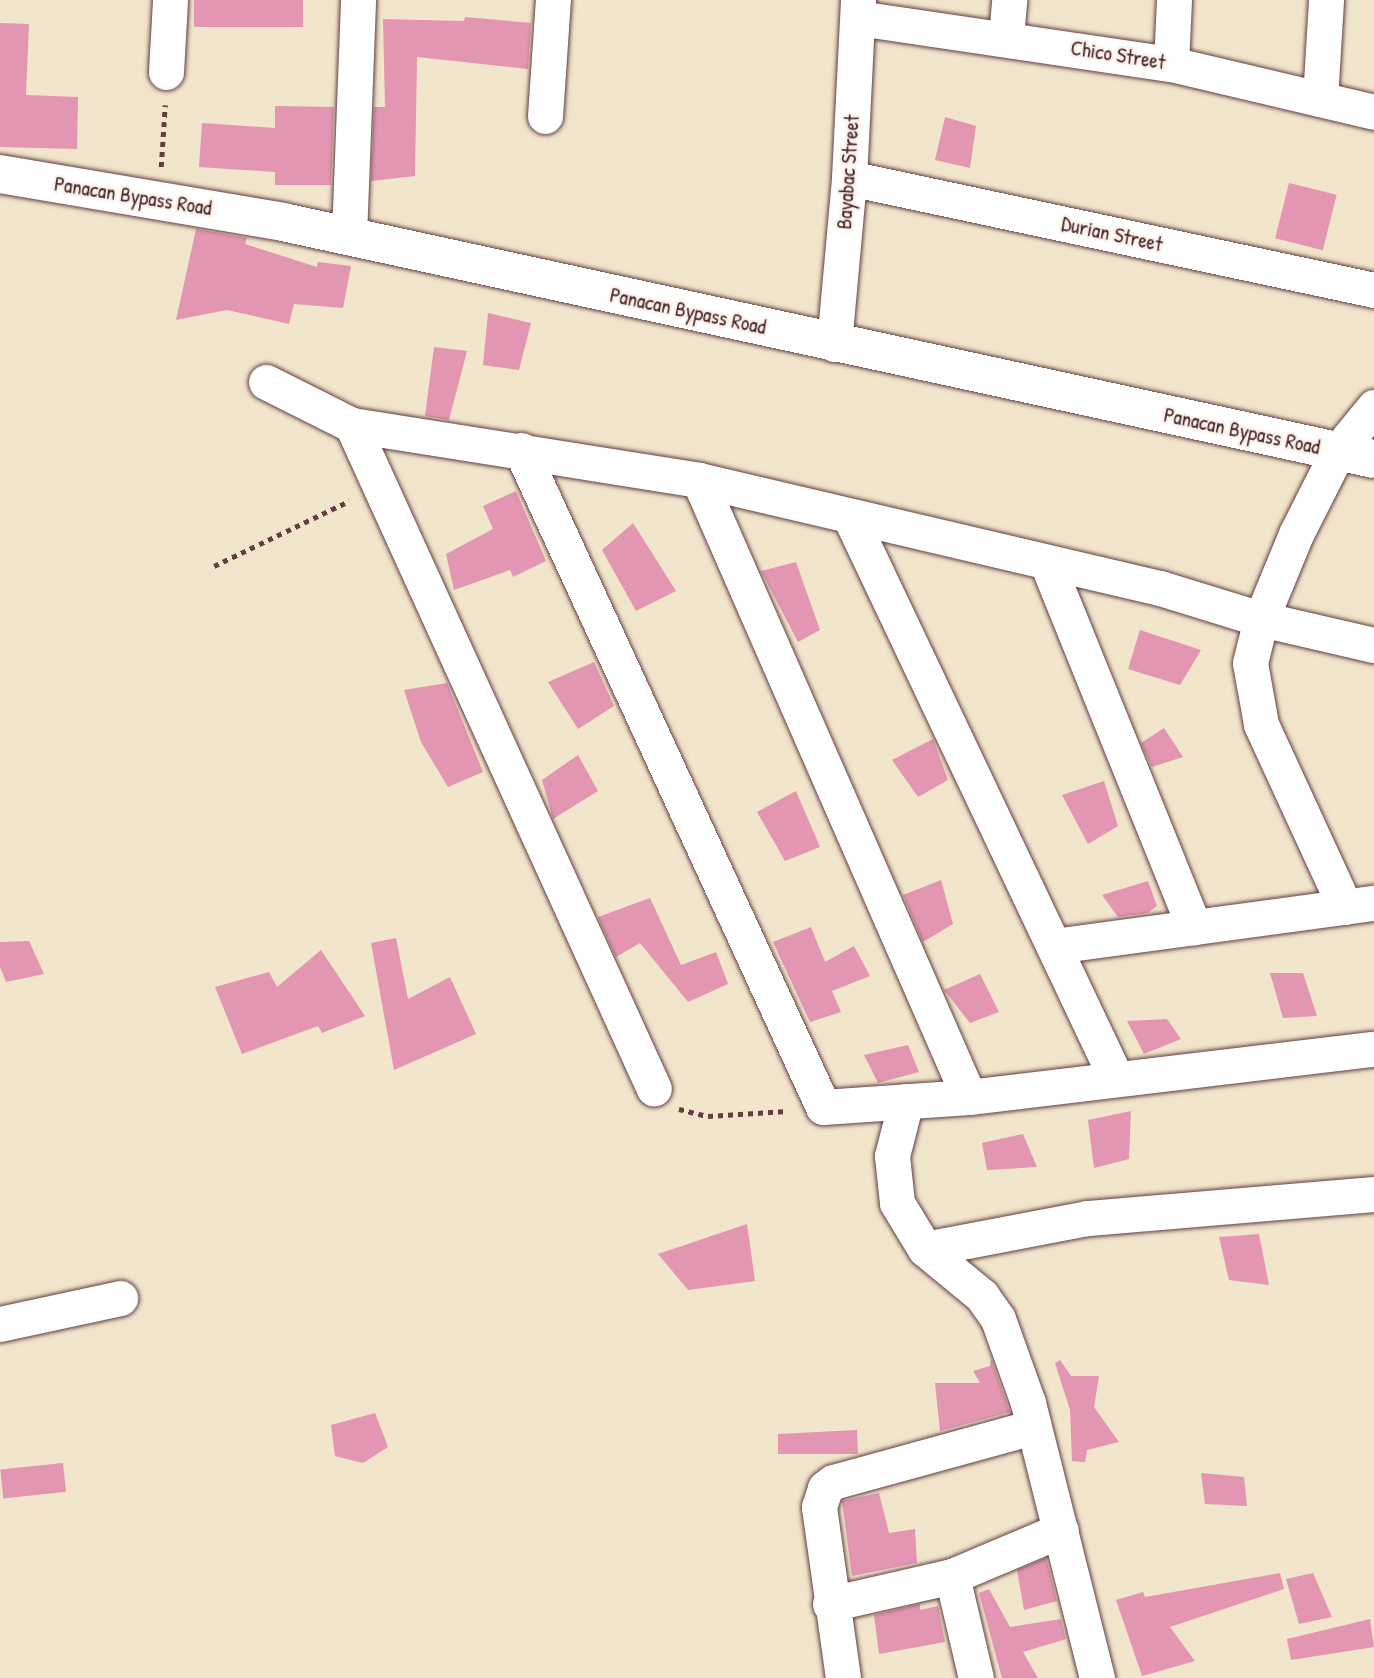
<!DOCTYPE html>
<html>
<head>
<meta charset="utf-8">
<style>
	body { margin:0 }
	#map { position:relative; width:1374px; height:1678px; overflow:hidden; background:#f1e5cb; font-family:"Patrick Hand",sans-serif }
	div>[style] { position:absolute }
	.building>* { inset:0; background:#e396b1; transform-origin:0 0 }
	.path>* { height:4.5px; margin-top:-2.25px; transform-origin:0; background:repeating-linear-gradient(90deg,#633d43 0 5px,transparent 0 10px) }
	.roads { filter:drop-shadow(0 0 2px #633d43) drop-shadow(0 0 2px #633d43) }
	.minor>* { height:35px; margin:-17.5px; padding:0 17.5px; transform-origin:17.5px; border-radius:17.5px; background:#fff }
	.major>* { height:38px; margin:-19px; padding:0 19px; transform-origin:19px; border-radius:19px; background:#fff }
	span { translate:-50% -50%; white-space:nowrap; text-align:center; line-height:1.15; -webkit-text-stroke:5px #f7f3e8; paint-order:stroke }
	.street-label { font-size:21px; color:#4a1f2b }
</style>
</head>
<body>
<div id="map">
	<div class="building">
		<i style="left:194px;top:0;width:109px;height:27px"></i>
		<i style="clip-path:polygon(465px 17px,531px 23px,528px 69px,417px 57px,415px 176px,371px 181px,374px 107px,385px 107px,383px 19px,464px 21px)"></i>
		<i style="clip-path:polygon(0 23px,29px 24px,26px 95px,78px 97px,77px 149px,0 147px)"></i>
		<i style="clip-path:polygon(275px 106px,334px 107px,331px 185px,275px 185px,275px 172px,199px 167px,202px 123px,275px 128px)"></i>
		<i style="clip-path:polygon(945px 117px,976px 126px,970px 168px,935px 160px)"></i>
		<i style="left:1289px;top:183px;width:49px;height:57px;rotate:14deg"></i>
		<i style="clip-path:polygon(196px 229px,247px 238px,245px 244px,317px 267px,318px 262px,351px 266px,343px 308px,294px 304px,289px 324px,227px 310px,176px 320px)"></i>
		<i style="clip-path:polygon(488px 313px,531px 323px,519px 370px,483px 365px)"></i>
		<i style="clip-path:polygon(434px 347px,467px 351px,449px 420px,425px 416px)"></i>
		<i style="clip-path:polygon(516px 491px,546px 561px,513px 577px,510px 570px,454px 590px,446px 554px,493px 529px,483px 506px)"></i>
		<i style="clip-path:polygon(633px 523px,676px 591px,636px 611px,602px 550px)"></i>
		<i style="clip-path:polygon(796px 562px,820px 630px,798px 642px,761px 571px)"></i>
		<i style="clip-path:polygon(1140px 630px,1201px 650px,1180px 685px,1128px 669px)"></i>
		<i style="clip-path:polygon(594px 662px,614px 706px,578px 729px,548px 682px)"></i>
		<i style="clip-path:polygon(447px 683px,483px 772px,448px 787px,421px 742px,404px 690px)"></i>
		<i style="clip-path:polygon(1164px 728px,1183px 757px,1152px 767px,1141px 743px)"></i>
		<i style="clip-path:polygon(933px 739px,948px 780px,918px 797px,892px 760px)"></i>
		<i style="clip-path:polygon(578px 755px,598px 791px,553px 819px,542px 780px)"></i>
		<i style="clip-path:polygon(1104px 781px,1118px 826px,1088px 844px,1062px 795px)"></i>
		<i style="clip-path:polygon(796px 791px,820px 847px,785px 861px,757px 812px)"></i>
		<i style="clip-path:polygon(941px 880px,953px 924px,923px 942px,903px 895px)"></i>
		<i style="clip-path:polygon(1148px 881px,1157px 906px,1148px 913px,1118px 917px,1102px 895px)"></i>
		<i style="clip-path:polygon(650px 898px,681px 965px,716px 952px,728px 984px,688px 1002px,640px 943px,616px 957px,598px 917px)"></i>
		<i style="clip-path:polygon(811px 927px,825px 962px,854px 946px,870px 976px,832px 991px,841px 1012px,810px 1022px,773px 942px)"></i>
		<i style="clip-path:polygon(396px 938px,408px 999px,450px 977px,476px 1034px,394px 1070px,371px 943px)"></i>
		<i style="clip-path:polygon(29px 941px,44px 974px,6px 982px,0 967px,0 942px)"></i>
		<i style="clip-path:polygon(321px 950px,365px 1016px,322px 1033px,318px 1026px,242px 1054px,215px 987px,269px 972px,277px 987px)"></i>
		<i style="clip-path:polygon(1270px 973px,1303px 973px,1317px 1016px,1283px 1018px)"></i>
		<i style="clip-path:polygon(980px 974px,999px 1012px,970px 1023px,944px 990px)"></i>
		<i style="clip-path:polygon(1167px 1019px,1181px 1039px,1144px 1054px,1127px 1021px)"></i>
		<i style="clip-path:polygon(908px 1045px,919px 1072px,878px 1083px,864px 1055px)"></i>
		<i style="clip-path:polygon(1131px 1111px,1129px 1159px,1094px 1168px,1088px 1120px)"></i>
		<i style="clip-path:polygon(1023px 1134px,1037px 1167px,987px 1170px,982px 1143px)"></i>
		<i style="clip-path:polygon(747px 1224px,755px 1281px,688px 1290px,658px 1254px)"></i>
		<i style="clip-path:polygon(1259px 1234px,1269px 1285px,1229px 1280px,1219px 1237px)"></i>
		<i style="clip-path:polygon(991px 1359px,1010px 1412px,940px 1431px,935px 1383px,980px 1383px,973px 1371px,990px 1366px)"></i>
		<i style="clip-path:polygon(1060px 1360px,1071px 1376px,1099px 1376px,1094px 1407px,1119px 1442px,1087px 1450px,1085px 1462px,1072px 1461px,1070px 1410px,1055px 1363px)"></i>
		<i style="clip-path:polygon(375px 1413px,388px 1447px,363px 1463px,335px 1456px,331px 1425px)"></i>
		<i style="clip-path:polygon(857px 1430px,858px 1454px,778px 1454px,778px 1434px)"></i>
		<i style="left:63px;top:1463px;width:29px;height:63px;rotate:84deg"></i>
		<i style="clip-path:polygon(1201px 1473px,1244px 1477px,1247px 1506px,1205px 1504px)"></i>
		<i style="clip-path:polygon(879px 1493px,889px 1533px,915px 1529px,917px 1563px,852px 1576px,842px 1501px)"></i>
		<i style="clip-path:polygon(1046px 1558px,1057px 1601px,1024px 1610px,1017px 1570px)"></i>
		<i style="clip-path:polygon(1280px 1573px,1284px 1589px,1170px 1627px,1195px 1661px,1142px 1676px,1116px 1600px,1143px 1592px,1145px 1597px)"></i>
		<i style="clip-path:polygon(1313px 1573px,1332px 1617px,1299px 1624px,1286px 1579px)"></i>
		<i style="clip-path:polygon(989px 1589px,1010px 1627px,1061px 1619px,1066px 1639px,1023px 1652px,1038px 1678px,1002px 1678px,979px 1593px)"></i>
		<i style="clip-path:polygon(920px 1604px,920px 1610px,938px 1606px,945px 1642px,879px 1654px,874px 1615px)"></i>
		<i style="clip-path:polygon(1370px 1619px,1374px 1647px,1291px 1660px,1287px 1639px)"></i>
	</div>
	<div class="path">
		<i style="left:161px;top:167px;width:62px;rotate:-86.3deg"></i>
		<i style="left:214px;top:566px;width:150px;rotate:-25.7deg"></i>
		<i style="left:679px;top:1109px;width:30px;rotate:14deg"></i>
		<i style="left:708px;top:1116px;width:80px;rotate:-3.6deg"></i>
	</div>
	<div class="roads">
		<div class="minor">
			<i style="left:858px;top:18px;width:316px;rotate:8.4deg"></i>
			<i style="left:1171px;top:64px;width:209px;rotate:13.3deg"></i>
			<i style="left:1006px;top:37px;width:37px;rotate:-85deg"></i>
			<i style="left:1171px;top:64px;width:64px;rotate:-87.3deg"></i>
			<i style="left:166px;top:72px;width:72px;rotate:-86.8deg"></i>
			<i style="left:1320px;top:99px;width:99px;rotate:-86.5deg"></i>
			<i style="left:545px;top:116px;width:116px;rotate:-86.1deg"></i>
			<i style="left:849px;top:178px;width:537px;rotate:12.04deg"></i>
			<i style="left:349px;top:236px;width:236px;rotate:-87.8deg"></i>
			<i style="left:834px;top:344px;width:167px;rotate:-84.8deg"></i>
			<i style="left:849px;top:178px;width:178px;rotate:-87.1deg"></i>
			<i style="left:266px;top:382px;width:96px;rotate:26.6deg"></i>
			<i style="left:352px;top:425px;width:351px;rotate:9deg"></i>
			<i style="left:699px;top:480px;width:473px;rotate:13.2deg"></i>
			<i style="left:1160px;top:588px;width:106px;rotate:17.1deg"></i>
			<i style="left:1261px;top:619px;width:116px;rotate:13deg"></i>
			<i style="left:352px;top:425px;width:729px;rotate:65.54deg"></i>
			<i style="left:521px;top:450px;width:723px;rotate:65.31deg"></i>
			<i style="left:823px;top:1107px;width:146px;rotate:-3.9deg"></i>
			<i style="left:969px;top:1097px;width:408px;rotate:-6.8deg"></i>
			<i style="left:699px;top:480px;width:673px;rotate:66.37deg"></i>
			<i style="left:851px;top:519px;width:616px;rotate:64.64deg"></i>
			<i style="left:1047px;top:563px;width:393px;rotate:68deg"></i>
			<i style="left:1345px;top:907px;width:201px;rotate:-114.7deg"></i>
			<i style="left:1261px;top:724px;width:62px;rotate:-100.2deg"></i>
			<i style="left:1250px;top:663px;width:45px;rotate:-76deg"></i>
			<i style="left:1261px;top:619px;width:92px;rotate:-67.6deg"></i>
			<i style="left:1296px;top:534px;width:93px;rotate:-63.2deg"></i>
			<i style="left:1338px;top:451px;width:57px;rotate:-50.7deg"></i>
			<i style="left:1054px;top:946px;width:323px;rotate:-7.7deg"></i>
			<i style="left:906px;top:1101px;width:57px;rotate:104.3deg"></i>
			<i style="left:892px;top:1156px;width:47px;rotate:83.9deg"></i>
			<i style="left:897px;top:1203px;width:54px;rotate:58.7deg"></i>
			<i style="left:925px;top:1249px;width:74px;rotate:39.5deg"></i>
			<i style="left:982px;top:1296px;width:28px;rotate:55deg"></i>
			<i style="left:998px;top:1319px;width:89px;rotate:70.3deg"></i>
			<i style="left:1028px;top:1403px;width:284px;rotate:75.9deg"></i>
			<i style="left:925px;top:1249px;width:166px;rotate:-10.8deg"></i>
			<i style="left:1088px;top:1218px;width:287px;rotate:-4.8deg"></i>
			<i style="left:0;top:1324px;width:123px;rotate:-12.2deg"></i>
			<i style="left:952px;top:1576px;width:105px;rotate:76.8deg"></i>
			<i style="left:830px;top:1604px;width:125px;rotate:-12.9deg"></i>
			<i style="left:952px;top:1576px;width:118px;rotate:-22.9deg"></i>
			<i style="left:843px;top:1678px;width:173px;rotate:-98deg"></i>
			<i style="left:819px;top:1507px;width:20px;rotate:-72deg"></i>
			<i style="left:825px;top:1488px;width:10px;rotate:-37deg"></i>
			<i style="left:833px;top:1482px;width:206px;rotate:-15.4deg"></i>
		</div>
		<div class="major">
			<i style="left:0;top:174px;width:287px;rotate:9.6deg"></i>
			<i style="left:283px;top:222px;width:1116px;rotate:12.26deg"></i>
		</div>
	</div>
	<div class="street-label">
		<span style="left:1118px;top:55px;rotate:9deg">Chico Street</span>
		<span style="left:848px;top:172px;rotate:-86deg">Bayabac Street</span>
		<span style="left:133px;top:196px;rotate:9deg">Panacan Bypass Road</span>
		<span style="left:1112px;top:234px;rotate:12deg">Durian Street</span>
		<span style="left:688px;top:311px;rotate:12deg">Panacan Bypass Road</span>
		<span style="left:1242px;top:431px;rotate:12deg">Panacan Bypass Road</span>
	</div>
</div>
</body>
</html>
